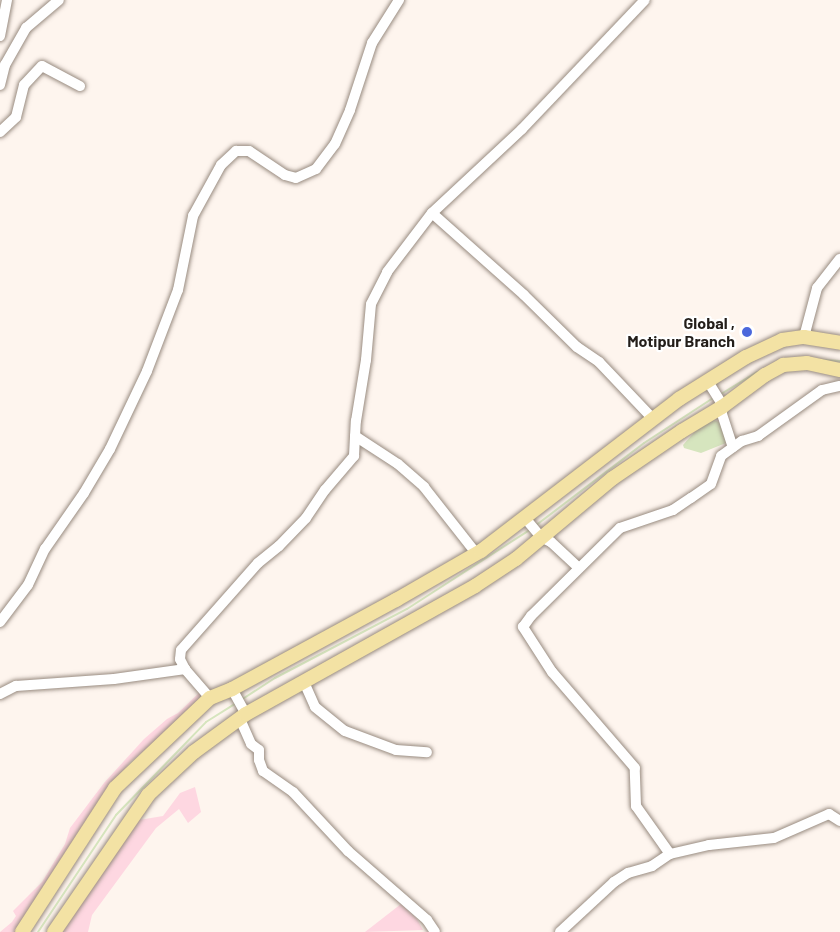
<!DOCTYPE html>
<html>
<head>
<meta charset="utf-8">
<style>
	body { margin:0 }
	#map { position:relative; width:840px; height:932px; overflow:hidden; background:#fef5ee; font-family:Barlow,sans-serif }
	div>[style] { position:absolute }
	.green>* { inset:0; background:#fed7e1 }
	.water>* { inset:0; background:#d6e5be }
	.stream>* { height:2px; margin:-1px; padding:0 1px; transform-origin:1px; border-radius:1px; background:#d6e5be }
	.roads { filter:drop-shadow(0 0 2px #988b80) drop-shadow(0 0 2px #988b80) }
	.minor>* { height:10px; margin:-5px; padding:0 5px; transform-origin:5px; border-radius:5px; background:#fff }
	.major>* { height:14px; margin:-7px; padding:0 7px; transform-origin:7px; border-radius:7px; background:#f3e2a4 }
	.dots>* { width:16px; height:16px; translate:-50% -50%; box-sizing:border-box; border:3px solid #fff; border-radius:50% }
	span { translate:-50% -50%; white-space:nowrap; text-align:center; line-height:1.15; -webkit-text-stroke:4.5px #fff; paint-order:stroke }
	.poi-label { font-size:16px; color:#231e1a; font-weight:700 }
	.right { translate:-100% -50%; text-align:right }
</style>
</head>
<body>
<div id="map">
	<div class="green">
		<i style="clip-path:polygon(200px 692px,204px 701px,129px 763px,97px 807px,18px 932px,0 932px,12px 922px,16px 916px,13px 911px,42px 882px,65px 844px,70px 828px,104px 783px,144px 739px,167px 719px,178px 713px)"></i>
		<i style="clip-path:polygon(195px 787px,201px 812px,188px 823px,179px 809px,156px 828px,92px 915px,88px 932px,58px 932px,133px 821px,163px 816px,180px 793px)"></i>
		<i style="clip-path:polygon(401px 904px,417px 919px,423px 930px,365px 932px)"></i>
	</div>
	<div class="water">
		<i style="clip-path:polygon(714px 420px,719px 422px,727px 439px,726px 443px,701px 453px,684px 448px,683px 445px,698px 428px)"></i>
	</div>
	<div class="stream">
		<i style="left:823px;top:360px;width:17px;rotate:3deg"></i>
		<i style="left:721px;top:394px;width:42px;rotate:-31.4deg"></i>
		<i style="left:535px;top:526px;width:137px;rotate:-37.3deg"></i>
		<i style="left:644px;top:443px;width:82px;rotate:-33.1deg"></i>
		<i style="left:241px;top:700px;width:40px;rotate:-32.9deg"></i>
		<i style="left:275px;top:678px;width:149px;rotate:-27.6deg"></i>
		<i style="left:407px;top:609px;width:148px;rotate:-32.8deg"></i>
		<i style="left:38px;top:932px;width:141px;rotate:-56.3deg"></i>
		<i style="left:116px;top:815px;width:129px;rotate:-45.9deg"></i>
		<i style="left:206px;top:722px;width:36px;rotate:-32deg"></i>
	</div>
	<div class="roads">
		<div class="minor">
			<i style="left:0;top:36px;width:37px;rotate:-79deg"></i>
			<i style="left:0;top:85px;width:21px;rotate:-76deg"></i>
			<i style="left:5px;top:65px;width:43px;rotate:-60.4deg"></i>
			<i style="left:26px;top:28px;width:43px;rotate:-40.3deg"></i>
			<i style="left:0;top:132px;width:22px;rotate:-43deg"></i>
			<i style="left:16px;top:117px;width:33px;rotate:-76deg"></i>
			<i style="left:24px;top:85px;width:26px;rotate:-47deg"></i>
			<i style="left:42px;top:66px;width:43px;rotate:27.8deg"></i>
			<i style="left:432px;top:213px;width:123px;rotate:41.7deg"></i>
			<i style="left:524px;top:295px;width:74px;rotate:44.5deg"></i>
			<i style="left:577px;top:347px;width:27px;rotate:34deg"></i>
			<i style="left:599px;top:362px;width:79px;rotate:46.5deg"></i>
			<i style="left:804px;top:337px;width:51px;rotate:-75.1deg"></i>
			<i style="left:817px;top:288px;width:37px;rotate:-52deg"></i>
			<i style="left:707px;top:380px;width:26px;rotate:58deg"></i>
			<i style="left:721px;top:402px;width:12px;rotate:85deg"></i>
			<i style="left:722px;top:414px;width:35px;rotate:72deg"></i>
			<i style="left:355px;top:436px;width:51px;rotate:33.1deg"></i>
			<i style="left:398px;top:464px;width:35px;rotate:41deg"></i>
			<i style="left:424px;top:487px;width:84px;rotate:51.8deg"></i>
			<i style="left:525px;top:518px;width:25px;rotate:50deg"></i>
			<i style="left:541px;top:537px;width:11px;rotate:27deg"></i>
			<i style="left:551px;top:542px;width:38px;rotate:43deg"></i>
			<i style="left:0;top:622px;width:46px;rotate:-52.9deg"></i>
			<i style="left:28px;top:585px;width:40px;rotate:-65deg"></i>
			<i style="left:45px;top:549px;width:68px;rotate:-55.1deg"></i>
			<i style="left:84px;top:493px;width:51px;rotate:-59.4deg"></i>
			<i style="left:110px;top:449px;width:86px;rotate:-64.6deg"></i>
			<i style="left:147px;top:371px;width:87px;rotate:-69.1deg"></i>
			<i style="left:178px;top:290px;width:76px;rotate:-78.5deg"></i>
			<i style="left:193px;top:216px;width:58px;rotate:-61.2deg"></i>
			<i style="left:221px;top:165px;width:21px;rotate:-43deg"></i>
			<i style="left:236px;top:151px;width:13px"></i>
			<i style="left:249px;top:151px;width:43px;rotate:33.7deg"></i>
			<i style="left:285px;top:175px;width:11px;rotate:15deg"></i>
			<i style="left:296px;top:178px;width:22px;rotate:-24deg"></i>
			<i style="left:316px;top:169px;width:31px;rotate:-53deg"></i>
			<i style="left:335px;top:144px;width:37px;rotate:-66deg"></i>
			<i style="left:350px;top:110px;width:71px;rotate:-71.8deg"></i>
			<i style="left:372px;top:43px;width:51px;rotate:-57.9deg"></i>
			<i style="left:304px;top:682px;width:27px;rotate:66deg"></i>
			<i style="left:315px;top:707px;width:38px;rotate:39deg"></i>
			<i style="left:345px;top:731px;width:54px;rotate:20.4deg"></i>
			<i style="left:396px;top:750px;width:31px;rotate:4deg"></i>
			<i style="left:232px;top:689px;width:29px;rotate:61deg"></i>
			<i style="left:0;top:694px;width:18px;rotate:-27deg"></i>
			<i style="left:16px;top:686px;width:98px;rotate:-4.1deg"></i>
			<i style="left:114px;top:679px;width:72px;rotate:-8deg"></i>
			<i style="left:210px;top:698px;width:38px;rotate:-131deg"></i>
			<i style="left:185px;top:669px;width:11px;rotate:-117deg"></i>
			<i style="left:180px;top:659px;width:9px;rotate:-84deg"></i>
			<i style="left:181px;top:650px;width:116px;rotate:-48.5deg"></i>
			<i style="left:258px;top:563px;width:27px;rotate:-39deg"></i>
			<i style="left:279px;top:546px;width:39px;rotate:-46deg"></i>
			<i style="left:306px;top:518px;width:34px;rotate:-56deg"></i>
			<i style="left:325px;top:490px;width:45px;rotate:-49.5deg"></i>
			<i style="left:354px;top:456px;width:35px;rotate:-87deg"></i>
			<i style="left:356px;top:421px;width:62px;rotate:-80.7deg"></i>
			<i style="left:366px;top:360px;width:56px;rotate:-84.9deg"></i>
			<i style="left:371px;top:304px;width:36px;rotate:-63deg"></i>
			<i style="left:387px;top:272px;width:74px;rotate:-52.7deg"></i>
			<i style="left:432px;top:213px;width:123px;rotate:-43deg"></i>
			<i style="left:522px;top:129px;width:178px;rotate:-46.4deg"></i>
			<i style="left:240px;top:719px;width:27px;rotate:66deg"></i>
			<i style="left:251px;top:744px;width:10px;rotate:37deg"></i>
			<i style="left:259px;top:750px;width:10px;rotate:90deg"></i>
			<i style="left:259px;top:760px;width:12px;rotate:70deg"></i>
			<i style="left:263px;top:771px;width:37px;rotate:35deg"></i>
			<i style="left:293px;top:792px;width:81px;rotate:47deg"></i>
			<i style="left:348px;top:851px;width:105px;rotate:41.1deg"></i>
			<i style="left:427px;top:920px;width:14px;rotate:56deg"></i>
			<i style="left:670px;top:854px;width:59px;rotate:-125.3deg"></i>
			<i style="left:636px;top:806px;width:38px;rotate:-92deg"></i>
			<i style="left:635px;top:768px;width:127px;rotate:-130.8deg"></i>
			<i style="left:552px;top:672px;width:54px;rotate:-122.8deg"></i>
			<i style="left:523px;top:627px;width:14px;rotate:-54deg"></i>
			<i style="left:531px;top:616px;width:125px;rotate:-44.7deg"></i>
			<i style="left:620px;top:528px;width:56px;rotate:-18.8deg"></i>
			<i style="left:673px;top:510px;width:22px;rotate:-34deg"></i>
			<i style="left:691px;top:498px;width:24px;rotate:-35deg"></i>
			<i style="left:711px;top:484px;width:30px;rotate:-70deg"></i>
			<i style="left:721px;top:456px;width:26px;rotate:-36deg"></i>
			<i style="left:742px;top:441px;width:17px;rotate:-17deg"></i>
			<i style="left:758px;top:436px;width:79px;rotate:-35.7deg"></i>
			<i style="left:822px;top:390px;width:18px;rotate:-13deg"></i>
			<i style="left:560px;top:932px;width:74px;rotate:-42.8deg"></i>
			<i style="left:614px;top:882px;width:17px;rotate:-33deg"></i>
			<i style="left:628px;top:873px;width:25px;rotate:-16deg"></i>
			<i style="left:652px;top:866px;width:22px;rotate:-34deg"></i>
			<i style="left:670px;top:854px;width:40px;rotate:-13deg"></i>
			<i style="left:709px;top:845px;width:65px;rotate:-6.1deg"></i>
			<i style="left:774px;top:838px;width:60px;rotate:-23.6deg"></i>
			<i style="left:829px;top:814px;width:13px;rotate:32deg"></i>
		</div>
		<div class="major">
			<i style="left:22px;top:932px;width:171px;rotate:-57.1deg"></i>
			<i style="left:115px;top:788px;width:131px;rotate:-43.5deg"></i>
			<i style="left:210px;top:698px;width:24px;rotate:-22deg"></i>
			<i style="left:232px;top:689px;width:187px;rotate:-28.5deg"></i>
			<i style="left:396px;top:600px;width:98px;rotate:-30deg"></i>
			<i style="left:481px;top:551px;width:250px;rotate:-37.5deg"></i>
			<i style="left:679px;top:399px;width:79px;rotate:-32.1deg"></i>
			<i style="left:746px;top:357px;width:40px;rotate:-25deg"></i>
			<i style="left:782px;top:340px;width:22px;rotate:-8deg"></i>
			<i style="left:804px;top:337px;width:36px;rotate:9deg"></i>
			<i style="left:54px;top:932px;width:166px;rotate:-55.5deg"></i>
			<i style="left:148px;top:795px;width:63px;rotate:-43.1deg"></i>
			<i style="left:194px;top:752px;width:64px;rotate:-36.2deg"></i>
			<i style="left:246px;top:714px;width:262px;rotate:-29.2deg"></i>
			<i style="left:475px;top:586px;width:49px;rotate:-33.4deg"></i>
			<i style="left:516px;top:559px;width:126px;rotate:-39.9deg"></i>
			<i style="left:613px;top:478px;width:83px;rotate:-34.3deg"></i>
			<i style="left:682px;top:431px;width:47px;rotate:-31deg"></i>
			<i style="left:722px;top:407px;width:54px;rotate:-36.7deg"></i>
			<i style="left:765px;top:375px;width:21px;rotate:-29deg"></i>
			<i style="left:783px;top:365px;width:24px;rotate:-5deg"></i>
			<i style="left:807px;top:363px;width:34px;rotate:12deg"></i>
		</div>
	</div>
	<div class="dots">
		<i style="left:747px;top:332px;background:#4b68dc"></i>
	</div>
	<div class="poi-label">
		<span class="right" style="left:735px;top:332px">Global ,<br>Motipur Branch</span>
	</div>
</div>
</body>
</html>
